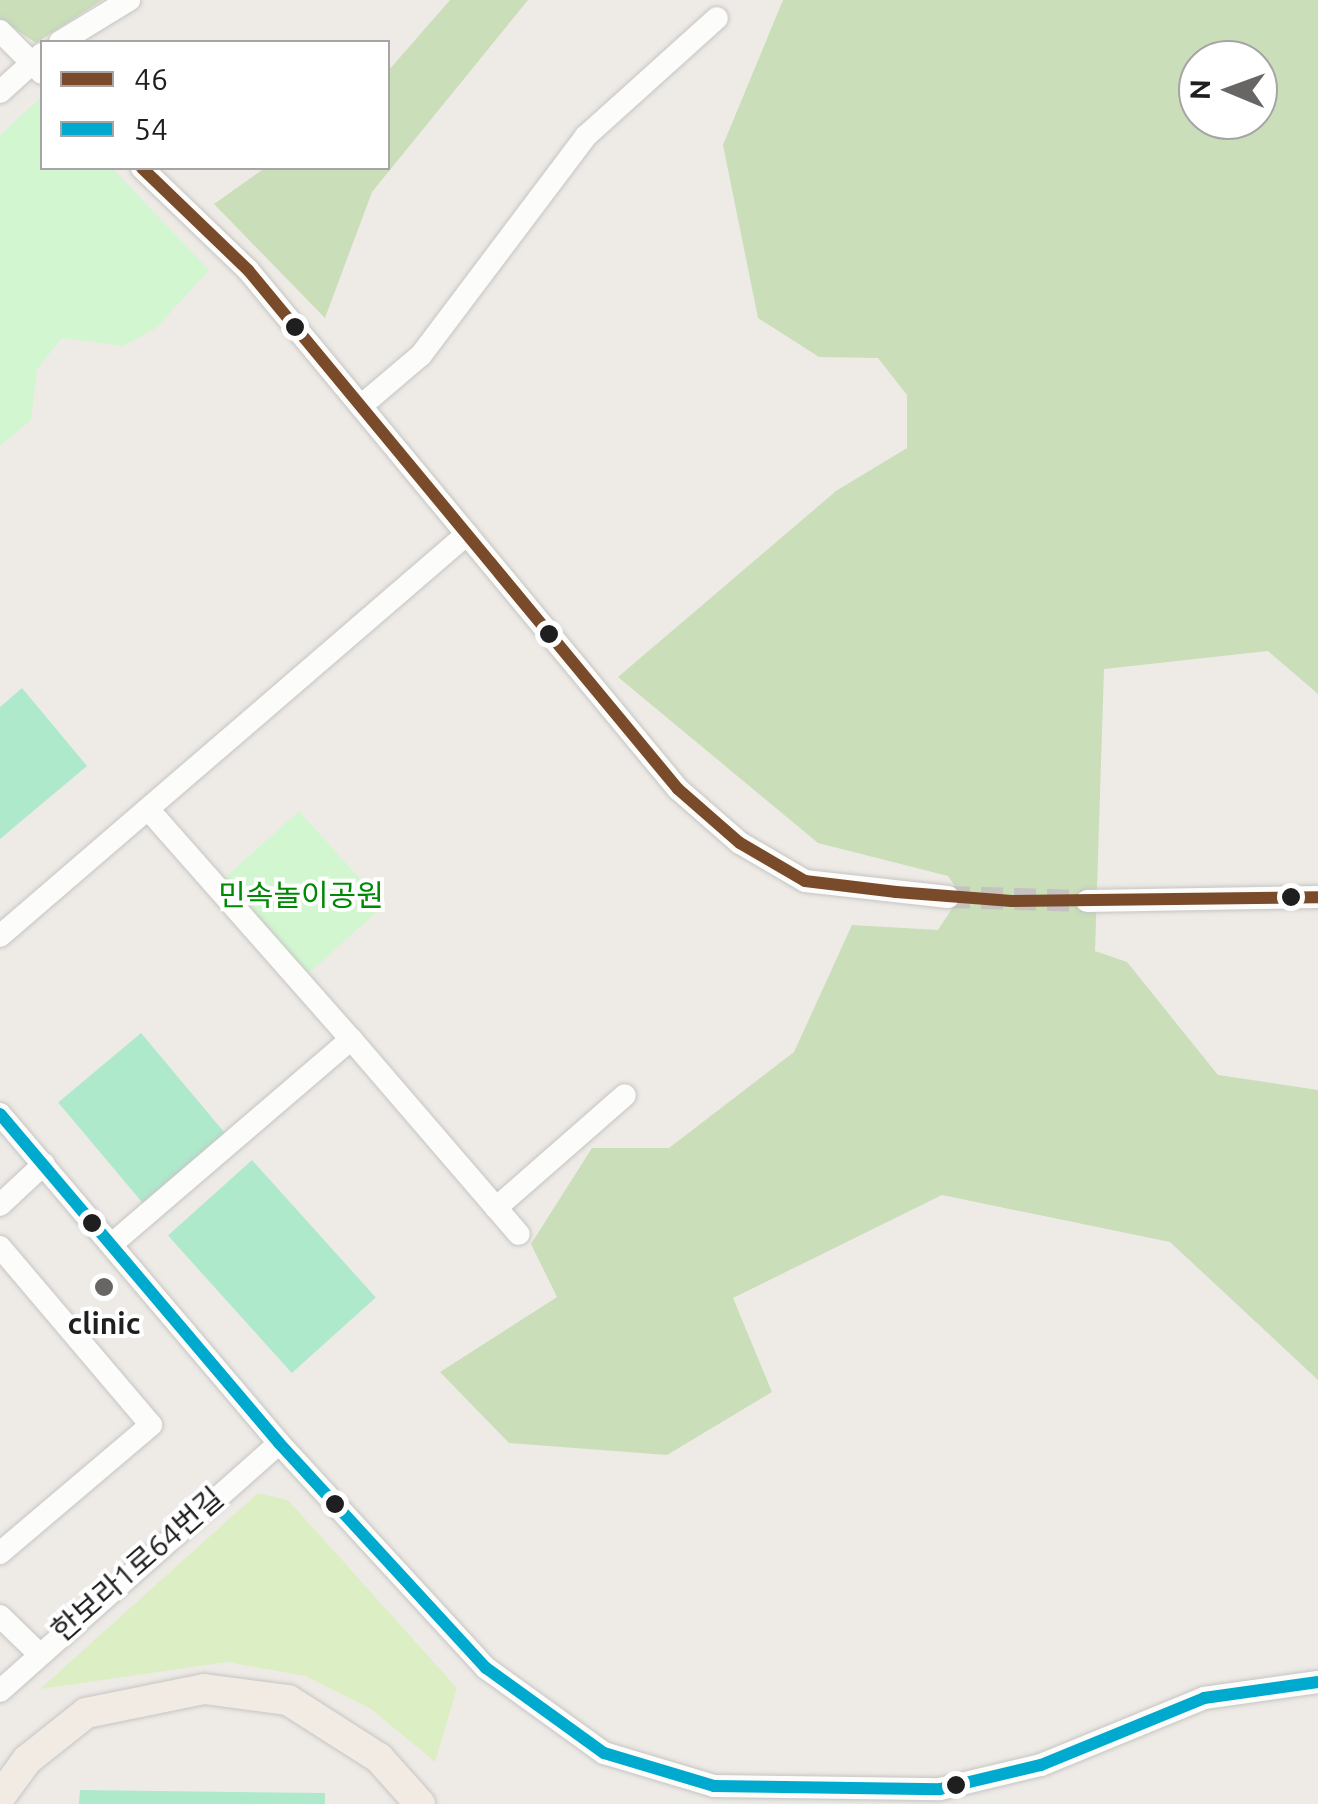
<!DOCTYPE html>
<html>
<head>
<meta charset="utf-8">
<style>
	body { margin:0 }
	#map { position:relative; width:1318px; height:1804px; overflow:hidden; background:#eeebe7; font-family:Ubuntu,"Noto Sans KR",sans-serif }
	div>[style] { position:absolute }
	.grass>* { inset:0; background:#dceec3 }
	.forest>* { inset:0; background:#c9deb9 }
	.park>* { inset:0; background:#d2f6d0; transform-origin:0 0 }
	.pitch>* { inset:0; background:#aee9cc; transform-origin:0 0 }
	.minor-tunnel>* { height:22px; margin-top:-11px; transform-origin:0; background:repeating-linear-gradient(90deg,#c5c2bf 0 22px,transparent 0 33px) }
	.roads { filter:drop-shadow(0 0 2px #c6c5c3) drop-shadow(0 0 2px #c6c5c3) }
	.minor>* { height:22px; margin:-11px; padding:0 11px; transform-origin:11px; border-radius:11px; background:#fcfcfb }
	.major>* { height:30px; margin:-15px; padding:0 15px; transform-origin:15px; border-radius:15px; background:#f1ebe4 }
	.bus-1>* { height:12px; margin:-6px; padding:0 6px; transform-origin:6px; border-radius:6px; background:#7a4b2a }
	.bus-2>* { height:12px; margin:-6px; padding:0 6px; transform-origin:6px; border-radius:6px; background:#00a9ce }
	.dots>* { width:28px; height:28px; translate:-50% -50%; box-sizing:border-box; border:5px solid #fff; border-radius:50% }
	span { translate:-50% -50%; white-space:nowrap; text-align:center; line-height:1.15; -webkit-text-stroke:8px #fff; paint-order:stroke }
	.park-label { font-size:30px; color:#008903 }
	.poi-label { font-size:30px; color:#1f1f1f; font-weight:700 }
	.street-label { font-size:30px; color:#1f1f1f }
	.legend { position:absolute; left:40px; top:40px; width:350px; height:130px; box-sizing:border-box; background:#fff; border:2px solid #a5a5a5; margin:0; padding:12px 18px; list-style:none; font-size:30px; color:#1f1f1f }
	.legend li { display:flex; align-items:center; gap:20px; height:50px }
	.legend b { width:50px; border:2px solid #a5a5a5 }
	.north { position:absolute; left:1178px; top:40px; width:100px; height:100px; box-sizing:border-box; background:#fff; border:2px solid #a5a5a5; border-radius:50%; rotate:271deg; font-size:28px; font-weight:700; line-height:40px; text-align:center; color:#1f1f1f }
	.north::after { content:''; display:block; margin:auto; width:35px; height:45px; background:#676665; clip-path:polygon(50% 0,100% 100%,50% 72%,0 100%) }
</style>
</head>
<body>
<div id="map">
	<div class="grass">
		<i style="clip-path:polygon(258px 1493px,288px 1500px,457px 1688px,435px 1762px,371px 1709px,305px 1676px,227px 1662px,40px 1689px)"></i>
	</div>
	<div class="forest">
		<i style="clip-path:polygon(0 0,102px 0,36px 43px,0 19px)"></i>
		<i style="clip-path:polygon(450px 0,528px 0,372px 192px,325px 318px,214px 204px,265px 168px,388px 168px,388px 71px)"></i>
		<i style="clip-path:polygon(evenodd,783px 0,1318px 0,1318px 694px,1268px 651px,1104px 669px,1095px 951px,1127px 962px,1218px 1075px,1318px 1090px,1318px 1380px,1170px 1242px,942px 1195px,733px 1298px,772px 1392px,667px 1455px,509px 1443px,440px 1372px,557px 1297px,531px 1244px,592px 1148px,669px 1148px,794px 1052px,852px 925px,938px 930px,961px 895px,948px 876px,818px 843px,618px 677px,836px 491px,907px 448px,907px 395px,878px 358px,819px 357px,758px 318px,723px 145px,783px 0,1198px 60px,1258px 60px,1258px 120px,1198px 120px,1198px 60px)"></i>
	</div>
	<div class="park">
		<i style="clip-path:polygon(42px 96px,42px 168px,112px 168px,209px 270px,156px 328px,123px 346px,62px 338px,37px 369px,31px 420px,0 446px,0 135px)"></i>
		<i style="left:299px;top:811px;width:127px;height:110px;rotate:48deg"></i>
	</div>
	<div class="pitch">
		<i style="clip-path:polygon(22px 688px,87px 766px,0 839px,0 707px)"></i>
		<i style="left:141px;top:1033px;width:134px;height:108px;rotate:50deg"></i>
		<i style="left:252px;top:1160px;width:185px;height:113px;rotate:48deg"></i>
		<i style="clip-path:polygon(80px 1790px,325px 1793px,325px 1804px,79px 1804px)"></i>
	</div>
	<div class="minor-tunnel">
		<i style="left:948px;top:897px;width:139px;rotate:1.6deg"></i>
	</div>
	<div class="roads">
		<div class="minor">
			<i style="left:0;top:31px;width:59px;rotate:45deg"></i>
			<i style="left:60px;top:42px;width:81px;rotate:-31.3deg"></i>
			<i style="left:0;top:92px;width:57px;rotate:-42.1deg"></i>
			<i style="left:142px;top:168px;width:147px;rotate:43.9deg"></i>
			<i style="left:248px;top:270px;width:674px;rotate:50.36deg"></i>
			<i style="left:678px;top:789px;width:82px;rotate:41.1deg"></i>
			<i style="left:740px;top:843px;width:75px;rotate:30.3deg"></i>
			<i style="left:805px;top:881px;width:144px;rotate:6.4deg"></i>
			<i style="left:361px;top:406px;width:79px;rotate:-40.4deg"></i>
			<i style="left:421px;top:355px;width:274px;rotate:-53deg"></i>
			<i style="left:586px;top:136px;width:176px;rotate:-42deg"></i>
			<i style="left:148px;top:809px;width:307px;rotate:48.6deg"></i>
			<i style="left:1087px;top:901px;width:231px;rotate:-1deg"></i>
			<i style="left:0;top:936px;width:616px;rotate:-40.72deg"></i>
			<i style="left:0;top:1114px;width:431px;rotate:49.7deg"></i>
			<i style="left:279px;top:1443px;width:306px;rotate:47.4deg"></i>
			<i style="left:486px;top:1668px;width:145px;rotate:35.8deg"></i>
			<i style="left:604px;top:1753px;width:115px;rotate:16.7deg"></i>
			<i style="left:714px;top:1786px;width:226px;rotate:0.8deg"></i>
			<i style="left:940px;top:1789px;width:104px;rotate:-13.4deg"></i>
			<i style="left:1041px;top:1765px;width:176px;rotate:-22.3deg"></i>
			<i style="left:1204px;top:1698px;width:115px;rotate:-8deg"></i>
			<i style="left:0;top:1205px;width:60px;rotate:-43deg"></i>
			<i style="left:496px;top:1208px;width:171px;rotate:-41.2deg"></i>
			<i style="left:112px;top:1244px;width:315px;rotate:-40.6deg"></i>
			<i style="left:351px;top:1039px;width:257px;rotate:49.3deg"></i>
			<i style="left:0;top:1247px;width:233px;rotate:49.7deg"></i>
			<i style="left:151px;top:1425px;width:198px;rotate:139.7deg"></i>
			<i style="left:0;top:1616px;width:50px;rotate:44.2deg"></i>
			<i style="left:0;top:1691px;width:373px;rotate:-41.6deg"></i>
		</div>
		<div class="major">
			<i style="left:0;top:1797px;width:46px;rotate:-53.9deg"></i>
			<i style="left:27px;top:1760px;width:75px;rotate:-38.5deg"></i>
			<i style="left:86px;top:1713px;width:120px;rotate:-11.5deg"></i>
			<i style="left:204px;top:1689px;width:85px;rotate:7.5deg"></i>
			<i style="left:288px;top:1700px;width:108px;rotate:32.5deg"></i>
			<i style="left:379px;top:1758px;width:62px;rotate:48.3deg"></i>
		</div>
	</div>
	<div class="bus-1">
		<i style="left:142px;top:168px;width:147px;rotate:43.9deg"></i>
		<i style="left:248px;top:270px;width:674px;rotate:50.36deg"></i>
		<i style="left:678px;top:789px;width:82px;rotate:41.1deg"></i>
		<i style="left:740px;top:843px;width:75px;rotate:30.3deg"></i>
		<i style="left:805px;top:881px;width:92px;rotate:6.9deg"></i>
		<i style="left:896px;top:892px;width:116px;rotate:4.4deg"></i>
		<i style="left:1012px;top:901px;width:306px;rotate:-0.7deg"></i>
	</div>
	<div class="bus-2">
		<i style="left:0;top:1114px;width:431px;rotate:49.7deg"></i>
		<i style="left:279px;top:1443px;width:306px;rotate:47.4deg"></i>
		<i style="left:486px;top:1668px;width:145px;rotate:35.8deg"></i>
		<i style="left:604px;top:1753px;width:115px;rotate:16.7deg"></i>
		<i style="left:714px;top:1786px;width:226px;rotate:0.8deg"></i>
		<i style="left:940px;top:1789px;width:104px;rotate:-13.4deg"></i>
		<i style="left:1041px;top:1765px;width:176px;rotate:-22.3deg"></i>
		<i style="left:1204px;top:1698px;width:115px;rotate:-8deg"></i>
	</div>
	<div class="dots">
		<i style="left:295px;top:327px;background:#1f1f1f"></i>
		<i style="left:549px;top:634px;background:#1f1f1f"></i>
		<i style="left:1291px;top:897px;background:#1f1f1f"></i>
		<i style="left:92px;top:1223px;background:#1f1f1f"></i>
		<i style="left:104px;top:1287px;background:#676665"></i>
		<i style="left:335px;top:1504px;background:#1f1f1f"></i>
		<i style="left:956px;top:1785px;background:#1f1f1f"></i>
	</div>
	<div class="park-label">
		<span style="left:301px;top:895px">민속놀이공원</span>
	</div>
	<div class="poi-label">
		<span style="left:104px;top:1323px">clinic</span>
	</div>
	<div class="street-label">
		<span style="left:137px;top:1564px;rotate:-41deg">한보라1로64번길</span>
	</div>
	<ul class="legend">
	<li><b style="height:12px;background:#7a4b2a"></b>46</li>
	<li><b style="height:12px;background:#00a9ce"></b>54</li>
	</ul>
	<div class="north">N</div>
</div>
</body>
</html>
